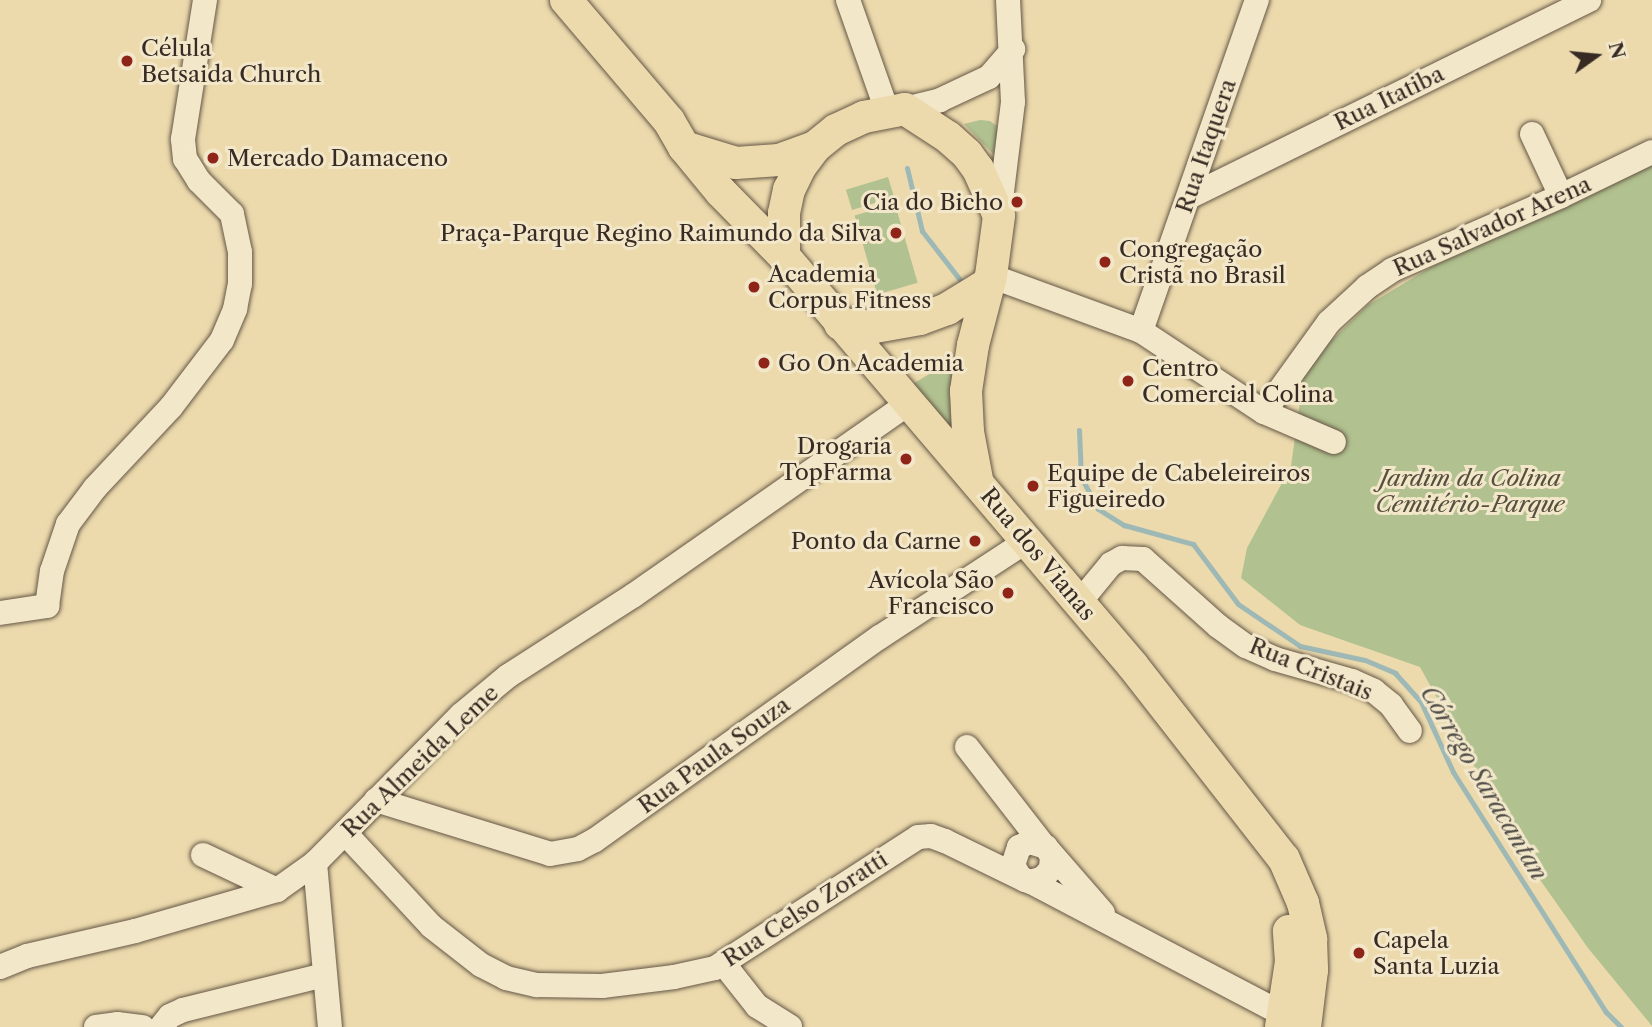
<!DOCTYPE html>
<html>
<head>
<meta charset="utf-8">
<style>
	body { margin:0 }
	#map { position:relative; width:1652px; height:1027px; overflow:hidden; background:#ecdaad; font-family:"Libre Caslon Text",serif }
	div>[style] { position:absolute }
	.green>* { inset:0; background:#b1c18f; transform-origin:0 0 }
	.stream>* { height:5px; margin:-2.5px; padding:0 2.5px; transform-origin:2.5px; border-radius:2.5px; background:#9db8b5 }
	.roads { filter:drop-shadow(0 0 2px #655746) drop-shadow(0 0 2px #655746) }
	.minor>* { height:24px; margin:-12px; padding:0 12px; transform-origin:12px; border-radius:12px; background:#f3e7ca }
	.major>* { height:32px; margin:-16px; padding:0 16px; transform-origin:16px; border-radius:16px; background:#ecdaad }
	.dots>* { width:19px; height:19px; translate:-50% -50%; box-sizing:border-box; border:4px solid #f3e7ca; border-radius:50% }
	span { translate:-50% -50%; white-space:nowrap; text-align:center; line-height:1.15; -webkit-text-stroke:6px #f3e7ca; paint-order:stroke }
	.poi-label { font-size:23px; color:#382b24 }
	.left { translate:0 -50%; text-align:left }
	.right { translate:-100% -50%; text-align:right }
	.street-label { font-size:23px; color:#382b24 }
	.park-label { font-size:23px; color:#56503f; font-style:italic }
	.water-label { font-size:24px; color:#514e48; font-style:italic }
	.north { position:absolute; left:1561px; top:21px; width:70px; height:70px; -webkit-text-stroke:5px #f3e7ca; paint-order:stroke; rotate:75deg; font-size:19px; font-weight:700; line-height:28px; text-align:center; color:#382b24 }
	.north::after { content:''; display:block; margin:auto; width:24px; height:32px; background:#382b24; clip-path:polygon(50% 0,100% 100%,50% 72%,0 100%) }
</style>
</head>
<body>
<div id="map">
	<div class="green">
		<i style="clip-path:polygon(980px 120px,990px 121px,998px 127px,999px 160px,964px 124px)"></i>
		<i style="clip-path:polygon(1652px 165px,1652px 1026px,1588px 948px,1524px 857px,1420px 667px,1300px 625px,1241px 578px,1247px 548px,1291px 466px,1305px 366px,1368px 305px,1433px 266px)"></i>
		<i style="left:888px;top:177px;width:21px;height:44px;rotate:73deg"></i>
		<i style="left:895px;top:204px;width:82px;height:42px;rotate:74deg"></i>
		<i style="clip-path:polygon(956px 366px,965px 443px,911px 385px,941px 367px)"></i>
	</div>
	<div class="stream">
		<i style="left:907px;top:168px;width:65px;rotate:76.6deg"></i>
		<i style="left:922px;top:231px;width:68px;rotate:52.1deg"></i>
		<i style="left:1079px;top:430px;width:47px;rotate:87.6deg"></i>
		<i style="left:1081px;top:477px;width:36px;rotate:62deg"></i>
		<i style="left:1098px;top:509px;width:31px;rotate:32deg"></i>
		<i style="left:1124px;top:525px;width:72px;rotate:15.4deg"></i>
		<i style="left:1193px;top:544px;width:75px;rotate:53.1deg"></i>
		<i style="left:1238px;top:604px;width:75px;rotate:34.1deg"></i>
		<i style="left:1300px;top:646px;width:66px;rotate:12.2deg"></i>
		<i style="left:1365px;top:660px;width:33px;rotate:23deg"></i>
		<i style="left:1395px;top:673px;width:39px;rotate:48deg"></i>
		<i style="left:1421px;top:702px;width:77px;rotate:65.4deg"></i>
		<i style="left:1453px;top:772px;width:285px;rotate:57.5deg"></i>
		<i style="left:1606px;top:1012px;width:21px;rotate:45deg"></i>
	</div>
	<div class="roads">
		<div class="minor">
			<i style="left:848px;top:0;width:118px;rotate:70.6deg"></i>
			<i style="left:905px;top:109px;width:36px;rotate:-14deg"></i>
			<i style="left:940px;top:100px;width:54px;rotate:-25.1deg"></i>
			<i style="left:989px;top:77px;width:37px;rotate:-49deg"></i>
			<i style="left:1532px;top:134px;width:68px;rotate:64.9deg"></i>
			<i style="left:1189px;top:197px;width:446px;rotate:-26.2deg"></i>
			<i style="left:999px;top:216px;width:115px;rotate:-83deg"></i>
			<i style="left:1013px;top:102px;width:102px;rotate:-92.8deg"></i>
			<i style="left:991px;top:276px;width:160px;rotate:20.1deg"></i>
			<i style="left:1141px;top:331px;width:147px;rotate:33.4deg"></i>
			<i style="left:1264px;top:412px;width:76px;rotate:23.2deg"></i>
			<i style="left:1141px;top:331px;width:351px;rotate:-70.7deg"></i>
			<i style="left:1264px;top:412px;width:111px;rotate:-54.2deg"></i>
			<i style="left:1329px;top:322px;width:52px;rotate:-42.6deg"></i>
			<i style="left:1367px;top:287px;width:30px;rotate:-34deg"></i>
			<i style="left:1392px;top:270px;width:184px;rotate:-23.6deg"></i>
			<i style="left:1561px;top:196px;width:101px;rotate:-25.8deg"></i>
			<i style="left:1078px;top:604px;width:52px;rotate:-50.5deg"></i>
			<i style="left:1111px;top:564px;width:13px;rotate:-29deg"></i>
			<i style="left:1122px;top:558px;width:21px;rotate:3deg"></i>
			<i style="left:1143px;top:559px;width:101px;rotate:41.8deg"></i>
			<i style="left:1218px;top:626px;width:34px;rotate:36deg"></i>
			<i style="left:1246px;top:646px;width:32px;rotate:24deg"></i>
			<i style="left:1275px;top:659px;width:80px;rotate:15.9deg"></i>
			<i style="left:1352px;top:681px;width:24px;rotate:24deg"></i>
			<i style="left:1374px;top:691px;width:22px;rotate:39deg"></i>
			<i style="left:1391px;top:705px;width:32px;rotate:54deg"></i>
			<i style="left:0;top:613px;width:48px;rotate:-8.5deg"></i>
			<i style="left:47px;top:606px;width:35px;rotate:-82deg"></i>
			<i style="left:52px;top:571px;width:50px;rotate:-71.2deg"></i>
			<i style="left:68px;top:524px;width:45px;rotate:-53.1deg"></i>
			<i style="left:95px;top:488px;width:111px;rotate:-46.8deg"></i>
			<i style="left:171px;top:407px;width:84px;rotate:-52.7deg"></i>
			<i style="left:222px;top:340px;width:34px;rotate:-67deg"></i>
			<i style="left:235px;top:309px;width:25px;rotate:-79deg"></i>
			<i style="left:240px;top:284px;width:32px;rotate:-90deg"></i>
			<i style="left:240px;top:252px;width:39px;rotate:-102deg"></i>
			<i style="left:232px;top:214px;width:47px;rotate:-135deg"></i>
			<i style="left:199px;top:181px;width:26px;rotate:-122deg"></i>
			<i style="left:185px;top:159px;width:20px;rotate:-96deg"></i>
			<i style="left:183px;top:139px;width:141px;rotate:-81deg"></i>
			<i style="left:967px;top:747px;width:124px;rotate:52.2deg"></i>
			<i style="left:376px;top:800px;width:182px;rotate:17.2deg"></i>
			<i style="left:550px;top:854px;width:28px;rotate:-10deg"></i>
			<i style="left:578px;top:849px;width:19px;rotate:-28deg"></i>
			<i style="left:595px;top:840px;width:350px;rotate:-35.5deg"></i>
			<i style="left:880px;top:637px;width:173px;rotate:-33.2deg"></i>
			<i style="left:345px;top:833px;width:127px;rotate:47.2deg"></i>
			<i style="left:431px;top:926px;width:63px;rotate:38deg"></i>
			<i style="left:481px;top:965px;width:28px;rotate:27deg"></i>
			<i style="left:506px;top:978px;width:32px;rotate:13deg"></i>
			<i style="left:537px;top:985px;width:65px;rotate:0.9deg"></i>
			<i style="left:602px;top:986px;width:73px;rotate:-7.1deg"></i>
			<i style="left:674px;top:977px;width:42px;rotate:-12.4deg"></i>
			<i style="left:715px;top:968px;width:242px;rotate:-32.8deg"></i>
			<i style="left:918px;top:837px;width:13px;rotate:-4deg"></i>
			<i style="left:931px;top:836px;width:15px;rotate:20deg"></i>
			<i style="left:945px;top:841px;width:89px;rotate:26deg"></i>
			<i style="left:1025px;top:880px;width:6px;rotate:18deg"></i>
			<i style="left:1031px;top:882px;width:13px;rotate:-18deg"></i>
			<i style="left:1043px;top:878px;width:12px;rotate:-48deg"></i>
			<i style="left:1051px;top:869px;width:13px;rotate:-86deg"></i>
			<i style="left:1052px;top:856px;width:11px;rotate:-124deg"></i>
			<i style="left:1046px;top:847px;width:17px;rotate:-163deg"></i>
			<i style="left:1030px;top:842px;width:12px;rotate:156deg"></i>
			<i style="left:1019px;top:847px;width:19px;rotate:108deg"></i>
			<i style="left:1013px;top:865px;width:13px;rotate:61deg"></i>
			<i style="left:1049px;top:851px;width:82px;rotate:48.9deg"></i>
			<i style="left:203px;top:855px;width:82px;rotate:25.3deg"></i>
			<i style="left:315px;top:863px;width:165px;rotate:84.8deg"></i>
			<i style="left:1031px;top:882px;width:301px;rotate:27.7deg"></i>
			<i style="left:723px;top:963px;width:55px;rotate:51.7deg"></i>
			<i style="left:757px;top:1006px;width:39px;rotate:32deg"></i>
			<i style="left:0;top:967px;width:29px;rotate:-22deg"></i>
			<i style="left:27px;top:956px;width:111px;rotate:-13deg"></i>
			<i style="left:135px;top:931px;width:148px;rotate:-16.1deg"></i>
			<i style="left:277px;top:890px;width:47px;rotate:-35.4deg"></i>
			<i style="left:315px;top:863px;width:208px;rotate:-45.4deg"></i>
			<i style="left:461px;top:715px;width:61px;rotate:-39.7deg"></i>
			<i style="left:508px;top:676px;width:150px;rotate:-32.7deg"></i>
			<i style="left:634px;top:595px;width:335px;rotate:-34.9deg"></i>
			<i style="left:96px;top:1027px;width:21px;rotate:-8deg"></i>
			<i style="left:117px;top:1024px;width:26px;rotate:7deg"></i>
			<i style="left:161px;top:1027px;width:14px;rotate:-51deg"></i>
			<i style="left:170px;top:1016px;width:14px;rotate:-25deg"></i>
			<i style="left:183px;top:1010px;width:145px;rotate:-13.9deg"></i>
		</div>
		<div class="major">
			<i style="left:566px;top:0;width:159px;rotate:49.6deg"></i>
			<i style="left:669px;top:121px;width:30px;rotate:60deg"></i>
			<i style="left:684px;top:147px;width:58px;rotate:50.6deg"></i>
			<i style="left:721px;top:192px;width:90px;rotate:45.5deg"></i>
			<i style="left:784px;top:256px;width:538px;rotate:49.59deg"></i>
			<i style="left:1133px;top:666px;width:245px;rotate:52deg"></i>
			<i style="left:1284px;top:859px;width:48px;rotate:66.6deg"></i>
			<i style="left:1303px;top:903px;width:37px;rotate:77deg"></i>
			<i style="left:1311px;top:939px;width:31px;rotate:88deg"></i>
			<i style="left:1312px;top:970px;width:57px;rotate:97deg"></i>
			<i style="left:684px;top:147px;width:54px;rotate:17.1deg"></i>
			<i style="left:736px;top:163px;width:43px;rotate:-4deg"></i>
			<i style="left:779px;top:160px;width:38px;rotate:-20deg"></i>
			<i style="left:815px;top:147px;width:27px;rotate:-39deg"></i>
			<i style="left:836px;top:130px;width:31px;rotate:-25deg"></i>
			<i style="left:864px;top:117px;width:42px;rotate:-11deg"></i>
			<i style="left:905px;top:109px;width:51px;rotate:33.1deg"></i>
			<i style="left:948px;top:137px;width:25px;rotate:42deg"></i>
			<i style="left:967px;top:154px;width:19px;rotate:54deg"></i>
			<i style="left:978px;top:169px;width:51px;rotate:65.9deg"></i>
			<i style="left:999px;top:216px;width:61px;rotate:97.6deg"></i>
			<i style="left:991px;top:276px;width:71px;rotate:104.6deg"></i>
			<i style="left:973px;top:345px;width:47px;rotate:98.7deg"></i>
			<i style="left:966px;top:391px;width:41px;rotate:87.2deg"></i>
			<i style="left:968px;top:432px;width:48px;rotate:79.2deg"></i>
			<i style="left:784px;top:256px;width:43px;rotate:-90deg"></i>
			<i style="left:784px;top:213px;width:24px;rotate:-78deg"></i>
			<i style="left:789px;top:190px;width:25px;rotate:-64deg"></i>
			<i style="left:800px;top:167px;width:25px;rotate:-53deg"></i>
			<i style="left:840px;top:324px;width:35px;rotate:5deg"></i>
			<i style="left:875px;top:327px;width:46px;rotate:-10.1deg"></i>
			<i style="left:920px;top:319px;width:29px;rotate:-20deg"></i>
			<i style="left:947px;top:309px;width:46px;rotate:-31.6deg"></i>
			<i style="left:1281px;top:1027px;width:66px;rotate:-81.3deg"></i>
			<i style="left:1291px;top:962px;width:31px;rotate:-94deg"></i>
		</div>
	</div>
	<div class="dots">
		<i style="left:127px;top:61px;background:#8f2418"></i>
		<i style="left:213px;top:158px;background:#8f2418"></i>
		<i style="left:1017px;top:202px;background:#8f2418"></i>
		<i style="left:896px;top:233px;background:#8f2418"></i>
		<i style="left:1105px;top:262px;background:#8f2418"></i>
		<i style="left:754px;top:287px;background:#8f2418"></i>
		<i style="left:764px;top:363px;background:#8f2418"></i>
		<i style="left:1128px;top:381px;background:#8f2418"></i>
		<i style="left:906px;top:459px;background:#8f2418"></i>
		<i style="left:1033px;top:486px;background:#8f2418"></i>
		<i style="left:975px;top:541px;background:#8f2418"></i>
		<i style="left:1008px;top:593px;background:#8f2418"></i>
		<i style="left:1359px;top:953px;background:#8f2418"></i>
	</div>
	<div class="poi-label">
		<span class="left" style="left:141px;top:61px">Célula<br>Betsaida Church</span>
		<span class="left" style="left:227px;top:158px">Mercado Damaceno</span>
		<span class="right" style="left:1003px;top:202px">Cia do Bicho</span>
		<span class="right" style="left:882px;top:233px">Praça-Parque Regino Raimundo da Silva</span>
		<span class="left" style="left:1119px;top:262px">Congregação<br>Cristã no Brasil</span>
		<span class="left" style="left:768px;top:287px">Academia<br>Corpus Fitness</span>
		<span class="left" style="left:778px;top:363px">Go On Academia</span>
		<span class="left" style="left:1142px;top:381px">Centro<br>Comercial Colina</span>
		<span class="right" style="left:892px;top:459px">Drogaria<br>TopFarma</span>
		<span class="left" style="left:1047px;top:486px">Equipe de Cabeleireiros<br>Figueiredo</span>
		<span class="right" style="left:961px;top:541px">Ponto da Carne</span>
		<span class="right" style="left:994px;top:593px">Avícola São<br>Francisco</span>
		<span class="left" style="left:1373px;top:953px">Capela<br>Santa Luzia</span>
	</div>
	<div class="street-label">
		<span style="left:1389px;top:98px;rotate:-26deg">Rua Itatiba</span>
		<span style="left:1206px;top:146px;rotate:-71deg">Rua Itaquera</span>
		<span style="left:1492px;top:226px;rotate:-24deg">Rua Salvador Arena</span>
		<span style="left:1038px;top:554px;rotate:50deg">Rua dos Vianas</span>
		<span style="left:1311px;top:669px;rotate:22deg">Rua Cristais</span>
		<span style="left:714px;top:755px;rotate:-36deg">Rua Paula Souza</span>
		<span style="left:420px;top:761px;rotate:-44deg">Rua Almeida Leme</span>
		<span style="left:805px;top:909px;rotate:-33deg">Rua Celso Zoratti</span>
	</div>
	<div class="park-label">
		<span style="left:1470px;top:491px">Jardim da Colina<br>Cemitério-Parque</span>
	</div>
	<div class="water-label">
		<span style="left:1484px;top:783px;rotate:59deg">Córrego Saracantan</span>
	</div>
	<div class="north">N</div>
</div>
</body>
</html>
